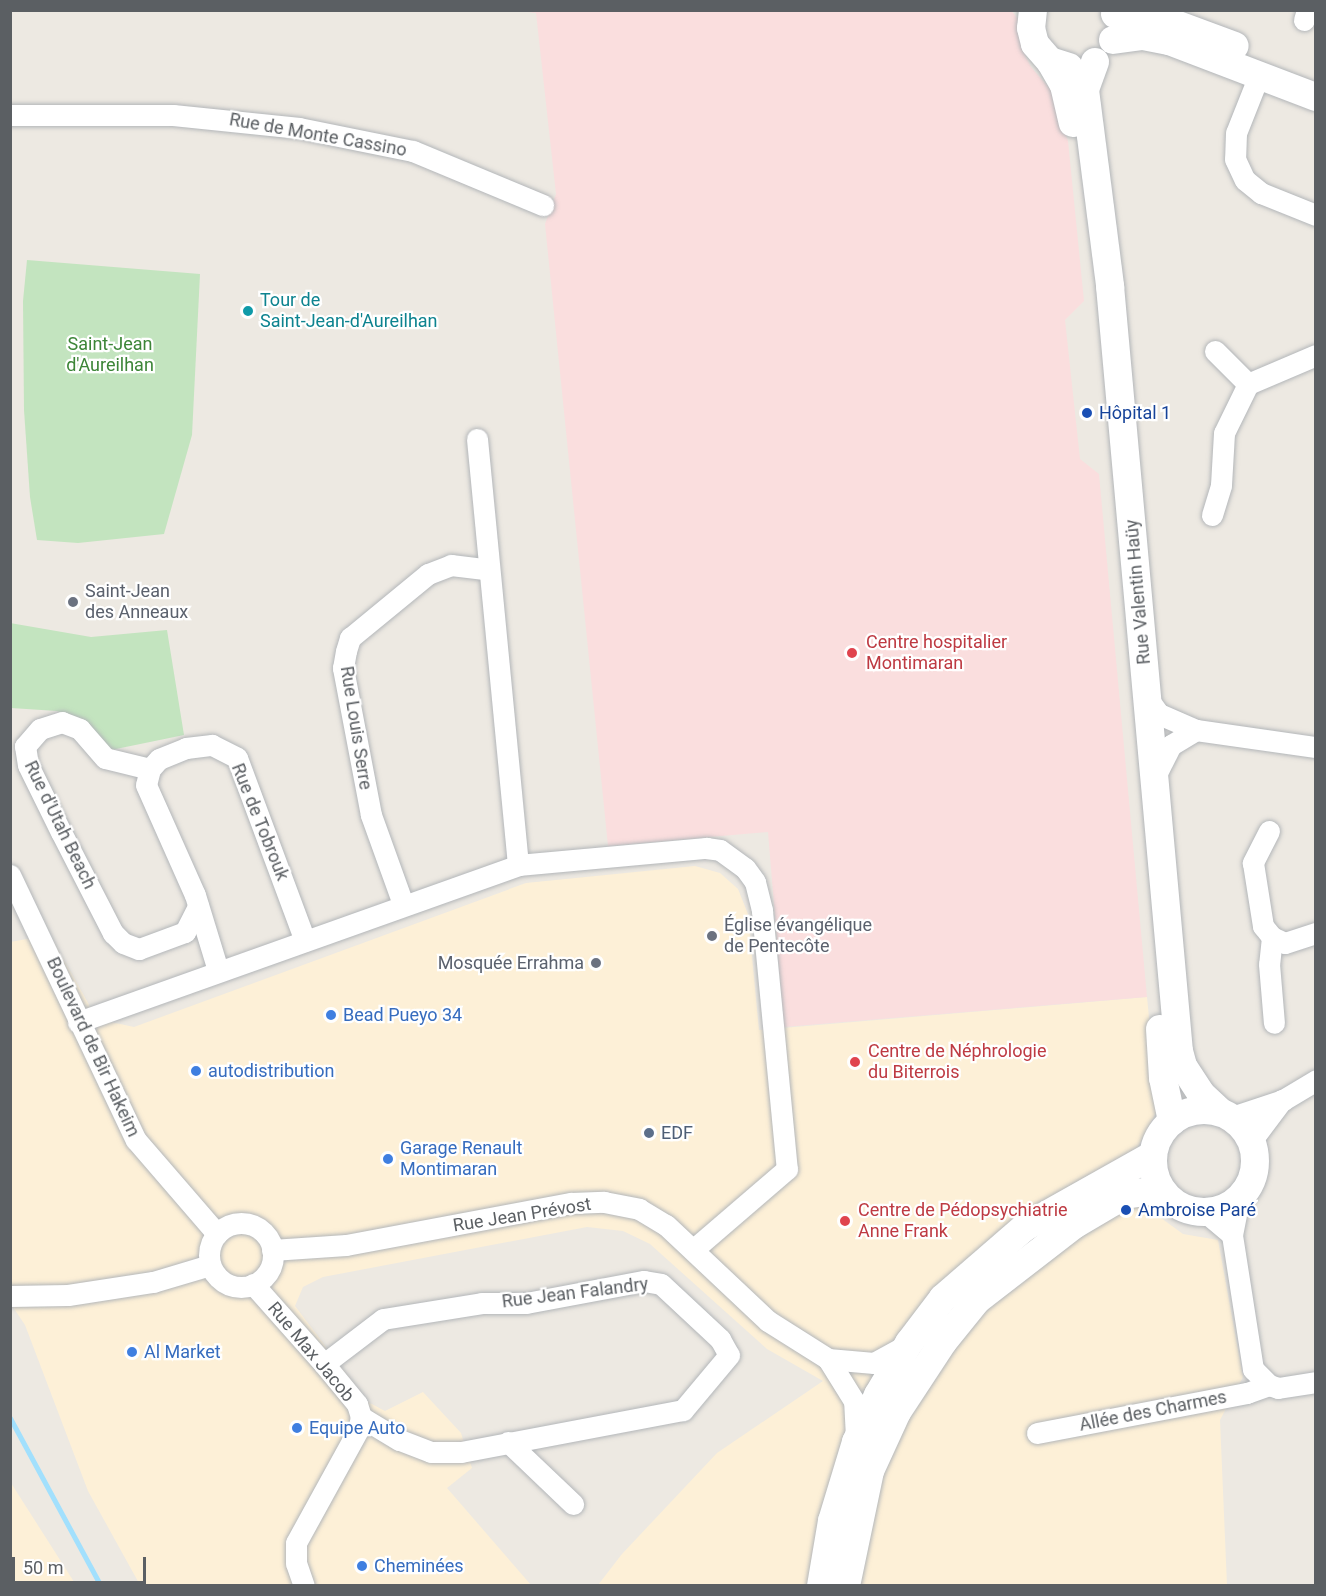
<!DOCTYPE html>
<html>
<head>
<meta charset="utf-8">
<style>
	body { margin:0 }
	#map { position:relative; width:1326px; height:1596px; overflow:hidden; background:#ede9e2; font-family:Roboto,sans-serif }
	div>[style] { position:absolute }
	.commercial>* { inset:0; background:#fdf0d7 }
	.medical>* { inset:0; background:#fadede }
	.green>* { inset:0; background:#c3e4bf }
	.stream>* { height:5px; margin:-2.5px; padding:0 2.5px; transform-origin:2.5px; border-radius:2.5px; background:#a2e0fd }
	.roads { filter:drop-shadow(0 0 2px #b3b6b9) drop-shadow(0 0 2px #b3b6b9) }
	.street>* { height:21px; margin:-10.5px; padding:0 10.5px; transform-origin:10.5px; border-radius:10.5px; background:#fff }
	.street>.ring { margin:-10.5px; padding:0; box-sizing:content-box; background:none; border:21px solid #fff; border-radius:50% }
	.secondary>* { height:28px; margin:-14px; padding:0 14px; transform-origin:14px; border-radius:14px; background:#fff }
	.secondary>.ring { margin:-14px; padding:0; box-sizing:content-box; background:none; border:28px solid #fff; border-radius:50% }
	.dots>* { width:16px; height:16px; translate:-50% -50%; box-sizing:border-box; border:3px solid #fff; border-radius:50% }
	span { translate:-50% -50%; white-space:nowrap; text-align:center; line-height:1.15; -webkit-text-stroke:4.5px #fff; paint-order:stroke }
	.street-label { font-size:18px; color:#5b5f63 }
	.culture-label { font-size:18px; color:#0d838f }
	.left { translate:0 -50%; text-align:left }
	.park-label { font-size:18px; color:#3c8537 }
	.transit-label { font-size:18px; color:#164399 }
	.worship-label { font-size:18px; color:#5b616d }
	.right { translate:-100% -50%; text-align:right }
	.health-label { font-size:18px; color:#be3a42 }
	.shop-label { font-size:18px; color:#366cbe }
	.service-label { font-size:18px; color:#4e5e75 }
	.frame { position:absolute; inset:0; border:12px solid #5b5f63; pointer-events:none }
	.scale { position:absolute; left:12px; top:1557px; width:134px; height:27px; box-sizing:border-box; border:3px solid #5b5f63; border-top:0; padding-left:8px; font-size:18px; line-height:21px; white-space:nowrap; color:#5b5f63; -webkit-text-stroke:4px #fff; paint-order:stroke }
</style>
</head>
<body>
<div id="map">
	<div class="commercial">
		<i style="clip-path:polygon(695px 866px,720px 873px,738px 889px,748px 914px,759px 1030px,1147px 997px,1158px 1109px,1134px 1154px,1150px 1210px,1183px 1234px,1218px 1240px,1243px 1377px,1220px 1420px,1227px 1585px,598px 1585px,622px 1554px,717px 1453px,823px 1381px,767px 1349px,650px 1244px,623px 1231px,587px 1227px,323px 1277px,303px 1287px,295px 1306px,368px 1402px,385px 1411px,423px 1392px,461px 1433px,472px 1468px,447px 1488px,531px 1585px,140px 1585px,88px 1491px,25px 1325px,11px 1304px,10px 942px,50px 935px,97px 1019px,134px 1027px,526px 883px)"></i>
		<i style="clip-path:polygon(10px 1483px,11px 1483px,76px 1585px,11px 1585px)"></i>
	</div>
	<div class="medical">
		<i style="clip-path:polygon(1011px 10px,1018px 19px,1021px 47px,1031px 67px,1052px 91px,1068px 141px,1084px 301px,1065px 320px,1080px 459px,1099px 474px,1147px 997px,784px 1027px,768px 832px,608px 846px,545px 224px,556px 194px,536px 13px,520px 11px)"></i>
	</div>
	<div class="green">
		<i style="clip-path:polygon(27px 260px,200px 274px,192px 435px,164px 534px,78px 543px,37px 540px,30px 497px,24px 410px,23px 301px)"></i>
		<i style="clip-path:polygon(10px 623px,91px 637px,167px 630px,184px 735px,111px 750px,87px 725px,57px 711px,11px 708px)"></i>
	</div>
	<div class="stream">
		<i style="left:10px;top:1418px;width:191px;rotate:61.6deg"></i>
	</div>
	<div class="roads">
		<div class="street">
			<i style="left:1304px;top:20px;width:10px;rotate:-73deg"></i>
			<i style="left:1259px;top:75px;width:62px;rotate:111.6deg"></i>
			<i style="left:1236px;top:133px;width:26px;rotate:92deg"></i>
			<i style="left:1235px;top:159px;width:23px;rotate:65deg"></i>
			<i style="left:1245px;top:180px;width:21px;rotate:39deg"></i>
			<i style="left:1261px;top:193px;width:59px;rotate:21.8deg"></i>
			<i style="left:10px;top:115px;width:163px"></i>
			<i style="left:173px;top:115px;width:127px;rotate:5.9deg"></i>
			<i style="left:299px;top:128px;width:116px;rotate:11.4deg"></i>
			<i style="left:413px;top:151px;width:141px;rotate:22.6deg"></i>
			<i style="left:1215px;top:351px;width:47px;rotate:45deg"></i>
			<i style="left:477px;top:439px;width:428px;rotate:84.5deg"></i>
			<i style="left:1212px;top:515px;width:31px;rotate:-73deg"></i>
			<i style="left:1221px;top:485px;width:52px;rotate:-86.7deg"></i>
			<i style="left:1224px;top:433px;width:55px;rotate:-63.9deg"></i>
			<i style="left:1248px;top:384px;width:74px;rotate:-23.1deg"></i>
			<i style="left:1148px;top:699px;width:19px;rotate:54deg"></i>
			<i style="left:1159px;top:714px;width:40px;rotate:23.4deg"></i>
			<i style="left:1196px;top:730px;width:29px;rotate:149deg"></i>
			<i style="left:1171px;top:745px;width:33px;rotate:117deg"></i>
			<i style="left:1196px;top:730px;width:121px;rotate:8.1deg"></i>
			<i style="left:150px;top:769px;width:46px;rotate:-166.3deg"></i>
			<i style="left:105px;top:758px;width:38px;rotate:-131deg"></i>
			<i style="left:80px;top:729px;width:19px;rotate:-159deg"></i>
			<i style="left:62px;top:722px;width:23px;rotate:162deg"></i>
			<i style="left:40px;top:729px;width:23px;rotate:131deg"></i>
			<i style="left:25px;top:746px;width:19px;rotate:81deg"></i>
			<i style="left:28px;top:765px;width:75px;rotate:63.8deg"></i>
			<i style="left:61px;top:832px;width:114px;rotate:62.8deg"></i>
			<i style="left:113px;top:933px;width:14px;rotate:45deg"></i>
			<i style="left:123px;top:943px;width:17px;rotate:21deg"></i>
			<i style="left:139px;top:949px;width:49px;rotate:-20.3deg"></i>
			<i style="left:185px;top:932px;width:29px;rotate:-63deg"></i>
			<i style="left:150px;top:769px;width:13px;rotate:-48deg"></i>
			<i style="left:159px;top:759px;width:29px;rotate:-22deg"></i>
			<i style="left:186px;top:748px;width:26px;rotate:-7deg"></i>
			<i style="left:212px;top:745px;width:28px;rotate:27deg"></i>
			<i style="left:237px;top:758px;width:195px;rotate:69.6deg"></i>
			<i style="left:150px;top:769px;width:16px;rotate:104deg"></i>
			<i style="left:146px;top:785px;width:120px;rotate:66deg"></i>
			<i style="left:195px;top:895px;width:78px;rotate:73deg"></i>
			<i style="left:1269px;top:831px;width:36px;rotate:117deg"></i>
			<i style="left:1253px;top:863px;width:64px;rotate:81deg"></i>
			<i style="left:1263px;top:926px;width:14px;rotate:51deg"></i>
			<i style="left:1272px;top:937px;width:14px;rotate:25deg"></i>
			<i style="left:1285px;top:943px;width:33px;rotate:-18deg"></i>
			<i style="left:10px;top:875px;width:293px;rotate:64.6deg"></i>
			<i style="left:136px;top:1140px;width:124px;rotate:49.2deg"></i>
			<i style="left:403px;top:904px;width:95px;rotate:-109.8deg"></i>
			<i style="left:371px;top:815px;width:150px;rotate:-100.8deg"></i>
			<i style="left:343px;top:668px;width:17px;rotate:-80deg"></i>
			<i style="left:346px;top:651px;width:14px;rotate:-73deg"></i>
			<i style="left:350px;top:638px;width:101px;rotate:-39.4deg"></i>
			<i style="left:428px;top:574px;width:25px;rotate:-21deg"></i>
			<i style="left:451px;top:565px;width:38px;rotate:7deg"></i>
			<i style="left:1272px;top:937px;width:27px;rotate:96deg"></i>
			<i style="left:1269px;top:964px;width:59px;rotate:85.2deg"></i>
			<i style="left:78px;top:1022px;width:467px;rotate:-19.6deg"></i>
			<i style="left:518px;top:865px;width:189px;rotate:-5.2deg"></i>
			<i style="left:706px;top:848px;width:14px;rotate:8deg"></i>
			<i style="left:720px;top:850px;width:31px;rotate:36deg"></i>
			<i style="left:745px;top:868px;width:17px;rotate:54deg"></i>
			<i style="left:755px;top:882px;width:30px;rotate:76deg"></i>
			<i style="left:762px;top:911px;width:259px;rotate:84.5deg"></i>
			<i style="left:787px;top:1169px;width:123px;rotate:139.3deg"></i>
			<i style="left:1232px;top:1117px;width:54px;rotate:-18.4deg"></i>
			<i style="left:1283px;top:1100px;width:39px;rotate:-31deg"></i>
			<i style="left:1252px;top:1140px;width:50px;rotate:-53.1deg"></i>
			<i style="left:1239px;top:1199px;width:37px;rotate:101deg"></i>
			<i style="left:1232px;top:1235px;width:136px;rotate:81.1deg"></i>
			<i style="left:1253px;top:1369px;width:23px;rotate:45deg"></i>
			<i style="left:1205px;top:1212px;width:35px;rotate:40deg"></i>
			<i class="ring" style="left:209px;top:1223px;width:43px;height:43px"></i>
			<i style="left:272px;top:1250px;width:74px;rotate:-3.9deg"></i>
			<i style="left:346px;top:1245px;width:229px;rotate:-10.6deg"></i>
			<i style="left:571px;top:1203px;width:33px;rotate:-2deg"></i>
			<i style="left:604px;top:1202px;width:36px;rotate:11deg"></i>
			<i style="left:639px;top:1209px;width:31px;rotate:31deg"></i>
			<i style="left:666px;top:1225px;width:140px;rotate:43.3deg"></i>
			<i style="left:768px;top:1321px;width:71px;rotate:32.3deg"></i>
			<i style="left:253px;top:1284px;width:107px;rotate:48.4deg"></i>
			<i style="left:324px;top:1364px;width:52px;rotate:50.5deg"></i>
			<i style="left:357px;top:1404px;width:14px;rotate:73deg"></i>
			<i style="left:361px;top:1417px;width:13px;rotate:103deg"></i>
			<i style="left:358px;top:1430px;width:129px;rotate:118.8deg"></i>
			<i style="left:296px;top:1543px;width:20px;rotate:90deg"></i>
			<i style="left:296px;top:1563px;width:24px;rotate:71deg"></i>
			<i style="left:10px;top:1296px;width:58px;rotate:-1deg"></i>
			<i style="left:68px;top:1295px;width:86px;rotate:-8.7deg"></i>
			<i style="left:153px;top:1282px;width:59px;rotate:-16.6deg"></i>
			<i style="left:324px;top:1364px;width:74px;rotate:-37.3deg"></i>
			<i style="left:383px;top:1319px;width:100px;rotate:-9.2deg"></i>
			<i style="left:482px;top:1303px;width:44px"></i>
			<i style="left:526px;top:1303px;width:120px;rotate:-10.6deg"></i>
			<i style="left:644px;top:1281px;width:17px;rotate:10deg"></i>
			<i style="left:661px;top:1284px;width:81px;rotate:43deg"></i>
			<i style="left:720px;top:1339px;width:18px;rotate:61deg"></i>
			<i style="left:729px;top:1355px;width:72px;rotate:129.9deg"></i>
			<i style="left:683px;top:1410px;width:226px;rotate:169.3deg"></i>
			<i style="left:461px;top:1452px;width:30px;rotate:180deg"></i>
			<i style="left:431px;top:1452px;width:34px;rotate:-159deg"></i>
			<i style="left:399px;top:1440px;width:44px;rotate:-148.8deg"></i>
			<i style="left:1037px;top:1433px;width:214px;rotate:-10.8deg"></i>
			<i style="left:1247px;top:1393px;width:23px;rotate:-20deg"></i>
			<i style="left:1269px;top:1385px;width:9px;rotate:18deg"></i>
			<i style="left:1278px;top:1388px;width:38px;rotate:-9deg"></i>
			<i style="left:856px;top:1437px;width:36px;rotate:-93deg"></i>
			<i style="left:854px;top:1401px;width:49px;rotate:-121.8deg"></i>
			<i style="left:828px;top:1359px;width:46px;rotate:5deg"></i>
			<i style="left:874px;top:1363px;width:37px;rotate:-29deg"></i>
			<i style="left:508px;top:1442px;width:90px;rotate:43.6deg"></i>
		</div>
		<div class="secondary">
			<i style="left:1033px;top:10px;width:18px;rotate:96deg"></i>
			<i style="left:1031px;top:28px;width:16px;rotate:76deg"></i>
			<i style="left:1035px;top:44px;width:23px;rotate:49deg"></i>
			<i style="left:1050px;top:61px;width:20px;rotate:18deg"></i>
			<i style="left:1115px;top:14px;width:52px;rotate:7.7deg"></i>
			<i style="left:1167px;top:21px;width:72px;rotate:20.2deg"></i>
			<i style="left:1113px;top:40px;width:30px;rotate:-8deg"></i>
			<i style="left:1143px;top:36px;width:26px;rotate:11deg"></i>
			<i style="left:1169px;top:41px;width:157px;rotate:20.9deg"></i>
			<i style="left:1050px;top:61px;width:28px;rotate:60deg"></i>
			<i style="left:1064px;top:85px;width:39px;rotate:77deg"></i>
			<i style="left:1095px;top:62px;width:30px;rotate:110deg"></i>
			<i style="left:1085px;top:90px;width:198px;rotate:82.7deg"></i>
			<i style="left:1110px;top:286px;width:768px;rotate:84.85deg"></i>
			<i style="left:1179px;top:1051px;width:16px;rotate:75deg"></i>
			<i style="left:1183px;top:1066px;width:33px;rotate:57deg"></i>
			<i style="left:1201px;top:1094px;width:25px;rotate:43deg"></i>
			<i style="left:1160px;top:1029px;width:49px;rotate:86.5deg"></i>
			<i style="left:1163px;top:1078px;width:44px;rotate:78.2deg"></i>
			<i class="ring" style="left:1153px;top:1110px;width:74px;height:74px"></i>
			<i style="left:821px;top:1586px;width:66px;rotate:-80.4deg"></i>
			<i style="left:832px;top:1521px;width:83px;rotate:-73.1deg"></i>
			<i style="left:856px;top:1442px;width:52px;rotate:-64.9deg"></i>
			<i style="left:878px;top:1395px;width:61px;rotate:-59.2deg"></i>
			<i style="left:909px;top:1343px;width:56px;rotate:-52.9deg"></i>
			<i style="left:943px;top:1298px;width:108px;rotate:-40.9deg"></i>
			<i style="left:1025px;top:1227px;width:147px;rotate:-29.4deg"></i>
			<i style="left:846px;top:1586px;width:117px;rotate:-78.2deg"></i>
			<i style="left:870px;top:1471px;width:65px;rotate:-65.4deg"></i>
			<i style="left:897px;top:1412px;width:84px;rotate:-56.7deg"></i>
			<i style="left:943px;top:1342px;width:54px;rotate:-51deg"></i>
			<i style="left:977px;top:1300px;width:123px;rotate:-37.7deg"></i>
			<i style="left:1074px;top:1225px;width:59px;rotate:-30.5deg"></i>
			<i style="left:1125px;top:1195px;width:36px;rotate:-9deg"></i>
		</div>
	</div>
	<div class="dots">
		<i style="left:248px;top:311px;background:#0f9aa8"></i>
		<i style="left:1087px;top:413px;background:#1a4fb4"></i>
		<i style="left:73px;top:602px;background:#6b7280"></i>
		<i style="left:852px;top:653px;background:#e0444e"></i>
		<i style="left:712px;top:936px;background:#6b7280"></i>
		<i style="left:596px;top:963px;background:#6b7280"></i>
		<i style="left:331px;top:1015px;background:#3f7fe0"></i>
		<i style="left:855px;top:1062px;background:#e0444e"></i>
		<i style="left:196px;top:1071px;background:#3f7fe0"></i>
		<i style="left:649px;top:1133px;background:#5c6f8a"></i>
		<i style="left:388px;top:1159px;background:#3f7fe0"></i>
		<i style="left:1126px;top:1210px;background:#1a4fb4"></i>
		<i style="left:845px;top:1221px;background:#e0444e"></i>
		<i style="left:132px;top:1352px;background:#3f7fe0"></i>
		<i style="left:297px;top:1428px;background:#3f7fe0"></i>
		<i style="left:362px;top:1566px;background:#3f7fe0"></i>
	</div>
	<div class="street-label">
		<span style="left:318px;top:135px;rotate:10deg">Rue de Monte Cassino</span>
		<span style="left:1138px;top:592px;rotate:-95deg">Rue Valentin Haüy</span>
		<span style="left:356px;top:728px;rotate:81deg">Rue Louis Serre</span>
		<span style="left:260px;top:822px;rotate:68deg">Rue de Tobrouk</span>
		<span style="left:60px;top:825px;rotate:64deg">Rue d'Utah Beach</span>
		<span style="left:93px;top:1047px;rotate:65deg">Boulevard de Bir Hakeim</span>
		<span style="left:522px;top:1215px;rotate:-9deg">Rue Jean Prévost</span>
		<span style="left:575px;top:1293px;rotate:-7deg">Rue Jean Falandry</span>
		<span style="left:311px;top:1352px;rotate:50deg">Rue Max Jacob</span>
		<span style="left:1153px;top:1411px;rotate:-11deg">Allée des Charmes</span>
	</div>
	<div class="culture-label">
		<span class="left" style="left:260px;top:311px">Tour de<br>Saint-Jean-d'Aureilhan</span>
	</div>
	<div class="park-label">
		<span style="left:110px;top:355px">Saint-Jean<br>d'Aureilhan</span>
	</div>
	<div class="transit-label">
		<span class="left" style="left:1099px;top:413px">Hôpital 1</span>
		<span class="left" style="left:1138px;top:1210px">Ambroise Paré</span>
	</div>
	<div class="worship-label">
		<span class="left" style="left:85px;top:602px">Saint-Jean<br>des Anneaux</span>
		<span class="left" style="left:724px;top:936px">Église évangélique<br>de Pentecôte</span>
		<span class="right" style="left:584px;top:963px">Mosquée Errahma</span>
	</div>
	<div class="health-label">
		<span class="left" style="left:866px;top:653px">Centre hospitalier<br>Montimaran</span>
		<span class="left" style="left:868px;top:1062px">Centre de Néphrologie<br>du Biterrois</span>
		<span class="left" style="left:858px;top:1221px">Centre de Pédopsychiatrie<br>Anne Frank</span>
	</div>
	<div class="shop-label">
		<span class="left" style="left:343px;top:1015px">Bead Pueyo 34</span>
		<span class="left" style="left:208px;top:1071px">autodistribution</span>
		<span class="left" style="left:400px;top:1159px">Garage Renault<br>Montimaran</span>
		<span class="left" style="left:144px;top:1352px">Al Market</span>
		<span class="left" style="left:309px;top:1428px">Equipe Auto</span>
		<span class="left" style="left:374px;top:1566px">Cheminées</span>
	</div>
	<div class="service-label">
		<span class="left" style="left:661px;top:1133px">EDF</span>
	</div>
	<div class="frame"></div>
	<div class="scale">50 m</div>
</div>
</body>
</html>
